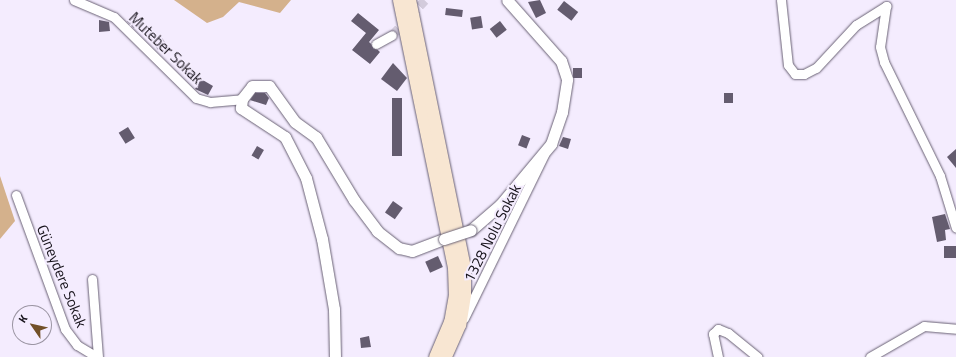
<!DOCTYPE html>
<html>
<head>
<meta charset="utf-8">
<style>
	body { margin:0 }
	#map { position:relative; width:956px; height:357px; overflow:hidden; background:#f4ecfe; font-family:"Titillium Web",sans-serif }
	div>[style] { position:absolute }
	.forest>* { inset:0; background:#d4b18c }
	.building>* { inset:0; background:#645c6f; transform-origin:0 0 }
	.minor-tunnel>* { height:9px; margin-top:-4.5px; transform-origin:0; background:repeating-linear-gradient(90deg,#d3cbdc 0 9px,transparent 0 13.5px) }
	.roads { filter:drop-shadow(0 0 1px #696174) drop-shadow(0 0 1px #696174) }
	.minor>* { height:9px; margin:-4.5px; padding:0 4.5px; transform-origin:4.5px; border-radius:4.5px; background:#fff }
	.tertiary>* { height:11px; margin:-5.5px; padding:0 5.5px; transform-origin:5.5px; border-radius:5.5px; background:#fff }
	.secondary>* { height:12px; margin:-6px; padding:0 6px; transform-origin:6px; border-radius:6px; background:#f8e6d2 }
	.bridges { filter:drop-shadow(0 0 1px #696174) drop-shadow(0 0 1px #696174) }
	.tertiary-bridge>* { height:11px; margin:-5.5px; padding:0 5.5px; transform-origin:5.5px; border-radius:5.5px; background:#fff }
	span { translate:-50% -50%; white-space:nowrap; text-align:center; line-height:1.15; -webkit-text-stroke:4px #f4ecfe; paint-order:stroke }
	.street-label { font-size:15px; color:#16121a }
	.north { position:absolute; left:12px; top:305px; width:40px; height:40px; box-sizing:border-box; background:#f4ecfe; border:1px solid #9b95a3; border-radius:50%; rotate:304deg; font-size:11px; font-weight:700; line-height:16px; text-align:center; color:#16121a }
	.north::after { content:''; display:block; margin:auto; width:14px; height:18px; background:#725028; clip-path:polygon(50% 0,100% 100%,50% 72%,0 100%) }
</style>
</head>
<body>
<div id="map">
	<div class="forest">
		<i style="clip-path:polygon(174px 0,291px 0,280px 13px,239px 2px,223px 17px,207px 23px)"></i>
		<i style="clip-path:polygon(0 176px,15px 221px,0 239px)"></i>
	</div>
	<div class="building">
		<i style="clip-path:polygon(540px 0,546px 13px,536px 18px,528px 2px)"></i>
		<i style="left:564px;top:1px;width:18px;height:11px;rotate:38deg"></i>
		<i style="left:446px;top:8px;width:17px;height:7px;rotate:7deg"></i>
		<i style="clip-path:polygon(358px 13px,379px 30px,369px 42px,380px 52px,370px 64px,352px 50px,366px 33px,351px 21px)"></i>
		<i style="clip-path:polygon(135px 15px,140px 22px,134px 28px,127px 21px)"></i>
		<i style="left:481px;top:16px;width:12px;height:11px;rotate:81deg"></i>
		<i style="clip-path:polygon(99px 20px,109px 22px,110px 31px,99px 32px)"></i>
		<i style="left:500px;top:21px;width:11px;height:13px;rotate:52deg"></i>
		<i style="left:160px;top:35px;width:11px;height:10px;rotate:56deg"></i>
		<i style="clip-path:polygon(393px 63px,407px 78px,397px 91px,381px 79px)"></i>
		<i style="left:573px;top:68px;width:9px;height:10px"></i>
		<i style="clip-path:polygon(201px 79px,213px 86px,208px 95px,195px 89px)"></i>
		<i style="clip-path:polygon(255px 93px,265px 93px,269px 98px,266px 105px,250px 100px)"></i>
		<i style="left:724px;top:93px;width:9px;height:10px"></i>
		<i style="left:392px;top:98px;width:10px;height:58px"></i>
		<i style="left:128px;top:127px;width:13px;height:11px;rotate:58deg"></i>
		<i style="left:522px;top:135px;width:9px;height:11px;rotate:21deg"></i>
		<i style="clip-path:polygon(563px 137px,571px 139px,568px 149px,559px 146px)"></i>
		<i style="left:257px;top:146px;width:8px;height:11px;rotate:30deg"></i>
		<i style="clip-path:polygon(956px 149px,956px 168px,947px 157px)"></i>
		<i style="left:393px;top:201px;width:12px;height:14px;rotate:35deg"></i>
		<i style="clip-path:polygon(945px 214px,950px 229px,945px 230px,946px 240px,937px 242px,932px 217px)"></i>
		<i style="left:956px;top:246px;width:12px;height:12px;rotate:90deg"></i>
		<i style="left:438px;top:256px;width:12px;height:14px;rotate:66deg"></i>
		<i style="clip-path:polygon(369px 336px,371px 347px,361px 348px,360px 338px)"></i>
	</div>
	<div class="minor-tunnel">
		<i style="left:392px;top:35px;width:48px;rotate:-46.7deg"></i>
	</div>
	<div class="roads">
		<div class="minor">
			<i style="left:74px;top:0;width:43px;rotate:23deg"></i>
			<i style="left:114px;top:17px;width:115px;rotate:44.6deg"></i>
			<i style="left:196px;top:98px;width:15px;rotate:16deg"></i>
			<i style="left:210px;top:102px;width:32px;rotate:-5deg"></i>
			<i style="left:781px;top:0;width:65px;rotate:83.9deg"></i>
			<i style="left:788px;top:65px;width:11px;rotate:52deg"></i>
			<i style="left:795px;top:74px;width:9px"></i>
			<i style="left:804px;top:74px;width:13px;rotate:-27deg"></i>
			<i style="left:816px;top:68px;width:59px;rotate:-47.1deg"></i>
			<i style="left:856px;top:25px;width:36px;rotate:-32deg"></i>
			<i style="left:886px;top:6px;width:41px;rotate:98.3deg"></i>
			<i style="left:880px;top:47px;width:16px;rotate:75deg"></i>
			<i style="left:884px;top:62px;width:127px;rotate:63.8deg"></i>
			<i style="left:940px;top:176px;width:54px;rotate:72.9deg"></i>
			<i style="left:376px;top:44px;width:18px;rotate:-29deg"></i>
			<i style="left:16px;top:195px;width:143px;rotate:69.9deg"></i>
			<i style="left:65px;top:329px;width:20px;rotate:53deg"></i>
			<i style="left:77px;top:345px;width:23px;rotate:31deg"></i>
			<i style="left:92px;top:279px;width:78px;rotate:85.6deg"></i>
			<i style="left:464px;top:318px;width:182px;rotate:-63.9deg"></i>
			<i style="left:718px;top:357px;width:24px;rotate:-102deg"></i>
			<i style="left:713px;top:334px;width:7px;rotate:-45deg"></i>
			<i style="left:718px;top:329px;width:11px;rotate:22deg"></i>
			<i style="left:728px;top:333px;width:38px;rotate:39deg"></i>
			<i style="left:870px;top:357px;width:62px;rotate:-29.9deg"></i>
			<i style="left:924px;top:326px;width:32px;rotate:5deg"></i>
		</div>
		<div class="tertiary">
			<i style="left:471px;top:230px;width:38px;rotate:-41deg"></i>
			<i style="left:500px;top:205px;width:80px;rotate:-50.1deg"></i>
			<i style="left:551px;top:144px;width:34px;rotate:-71deg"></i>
			<i style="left:562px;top:112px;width:33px;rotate:-81deg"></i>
			<i style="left:567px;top:79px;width:19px;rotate:-108deg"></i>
			<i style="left:561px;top:61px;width:81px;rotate:-131.5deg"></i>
			<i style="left:335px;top:357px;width:48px;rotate:-91.2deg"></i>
			<i style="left:334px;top:309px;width:71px;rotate:-99.7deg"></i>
			<i style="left:322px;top:239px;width:63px;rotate:-104.7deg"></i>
			<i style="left:306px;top:178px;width:46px;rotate:-117.1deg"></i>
			<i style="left:285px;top:137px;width:53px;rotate:-146.6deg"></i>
			<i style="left:241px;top:108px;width:9px;rotate:-84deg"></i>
			<i style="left:242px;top:99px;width:16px;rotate:-52deg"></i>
			<i style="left:252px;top:86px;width:17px"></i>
			<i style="left:269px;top:86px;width:44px;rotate:54.2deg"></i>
			<i style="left:295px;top:122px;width:26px;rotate:36deg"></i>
			<i style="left:316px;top:137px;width:74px;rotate:58.9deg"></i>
			<i style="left:354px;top:200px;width:39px;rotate:53deg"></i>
			<i style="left:377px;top:231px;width:28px;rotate:38deg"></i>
			<i style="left:399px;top:248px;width:13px;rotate:13deg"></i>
			<i style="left:412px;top:251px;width:34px;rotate:-21deg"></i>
		</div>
		<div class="secondary">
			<i style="left:399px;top:0;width:274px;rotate:78.4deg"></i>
			<i style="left:454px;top:268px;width:27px;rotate:88deg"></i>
			<i style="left:455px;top:295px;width:27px;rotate:100deg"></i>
			<i style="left:450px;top:322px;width:38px;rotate:113deg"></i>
			<i style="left:410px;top:0;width:273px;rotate:78.4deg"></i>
			<i style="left:465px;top:267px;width:28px;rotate:90deg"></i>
			<i style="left:465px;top:295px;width:30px;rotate:99deg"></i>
			<i style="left:460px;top:325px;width:35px;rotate:114deg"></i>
		</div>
	</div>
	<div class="bridges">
		<div class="tertiary-bridge">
			<i style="left:444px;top:239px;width:28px;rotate:-18deg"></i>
		</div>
	</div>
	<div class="street-label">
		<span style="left:166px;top:48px;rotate:44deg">Muteber Sokak</span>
		<span style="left:492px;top:233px;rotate:-63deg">1328 Nolu Sokak</span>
		<span style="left:62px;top:276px;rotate:68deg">Güneydere Sokak</span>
	</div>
	<div class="north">K</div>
</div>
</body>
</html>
